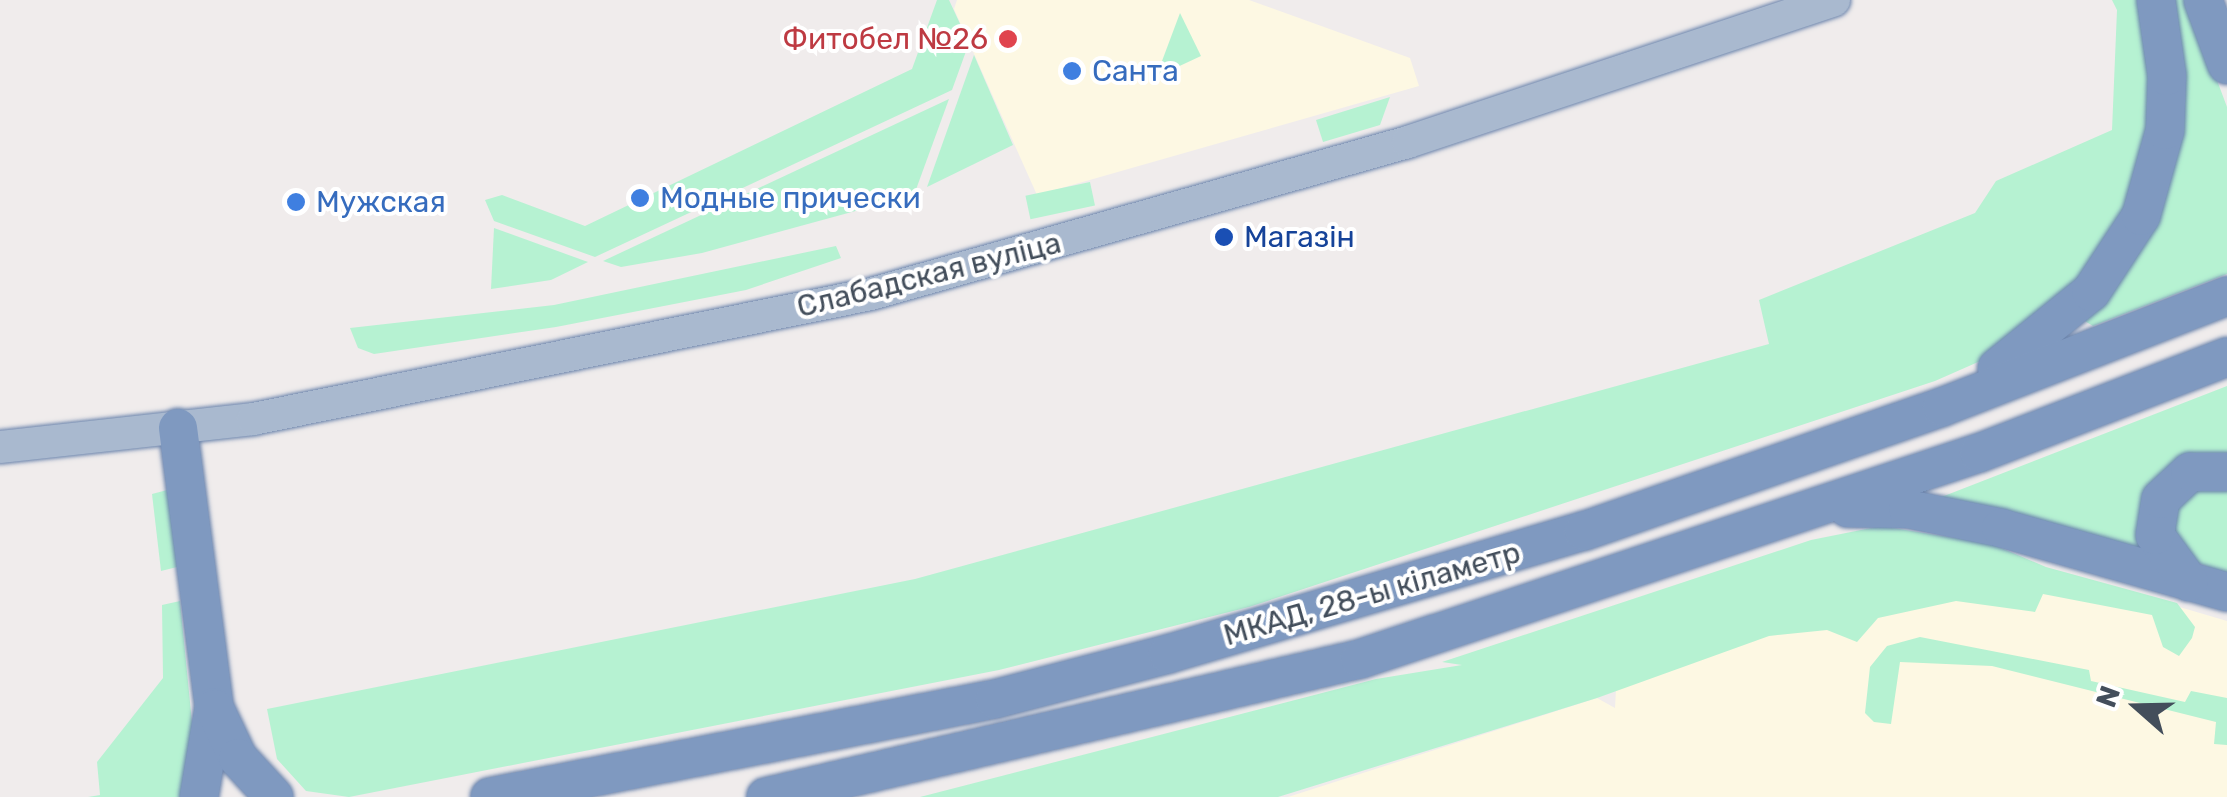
<!DOCTYPE html>
<html>
<head>
<meta charset="utf-8">
<style>
	body { margin:0 }
	#map { position:relative; width:2227px; height:797px; overflow:hidden; background:#f0ecec; font-family:Rubik,sans-serif }
	div>[style] { position:absolute }
	.commercial>* { inset:0; background:#fdf8e3 }
	.green>* { inset:0; background:#b6f2d2; transform-origin:0 0 }
	.roads { filter:drop-shadow(0 0 2px #6b84ac) drop-shadow(0 0 2px #6b84ac) }
	.major>* { height:32px; margin:-16px; padding:0 16px; transform-origin:16px; border-radius:16px; background:#a9b9cf }
	.highway>* { height:38px; margin:-19px; padding:0 19px; transform-origin:19px; border-radius:19px; background:#7f99c0 }
	.dots>* { width:28px; height:28px; translate:-50% -50%; box-sizing:border-box; border:5px solid #fff; border-radius:50% }
	span { translate:-50% -50%; white-space:nowrap; text-align:center; line-height:1.15; -webkit-text-stroke:8px #fff; paint-order:stroke }
	.health-label { font-size:30px; color:#be3a42 }
	.right { translate:-100% -50%; text-align:right }
	.shop-label { font-size:30px; color:#366cbe }
	.left { translate:0 -50%; text-align:left }
	.transit-label { font-size:30px; color:#164399 }
	.street-label { font-size:30px; color:#434e5b }
	.north { position:absolute; left:2087px; top:657px; width:100px; height:100px; -webkit-text-stroke:8px #fff; paint-order:stroke; rotate:290deg; font-size:28px; font-weight:700; line-height:40px; text-align:center; color:#434e5b }
	.north::after { content:''; display:block; margin:auto; width:35px; height:45px; background:#434e5b; clip-path:polygon(50% 0,100% 100%,50% 72%,0 100%) }
</style>
</head>
<body>
<div id="map">
	<div class="commercial">
		<i style="clip-path:polygon(957px 0,1249px 0,1410px 58px,1419px 86px,1037px 195px,954px 9px)"></i>
		<i style="clip-path:polygon(2000px 554px,2227px 621px,2227px 797px,1288px 797px,1597px 698px,1615px 708px,1616px 689px)"></i>
	</div>
	<div class="green">
		<i style="clip-path:polygon(937px 0,949px 0,969px 43px,952px 90px,595px 257px,494px 221px,485px 200px,502px 195px,585px 226px,912px 69px)"></i>
		<i style="clip-path:polygon(2112px 0,2141px 0,2155px 104px,2133px 202px,2080px 285px,1994px 355px,1935px 381px,1249px 607px,999px 670px,349px 797px,306px 791px,277px 759px,267px 709px,915px 579px,1769px 344px,1759px 300px,1975px 213px,1996px 181px,2112px 130px,2117px 10px)"></i>
		<i style="clip-path:polygon(2171px 0,2187px 0,2227px 107px,2227px 274px,2093px 326px,2083px 320px,2131px 261px)"></i>
		<i style="clip-path:polygon(1180px 13px,1201px 56px,1156px 77px)"></i>
		<i style="clip-path:polygon(974px 55px,1013px 145px,927px 187px)"></i>
		<i style="clip-path:polygon(1390px 97px,1380px 125px,1323px 142px,1316px 120px)"></i>
		<i style="clip-path:polygon(949px 99px,914px 195px,702px 253px,621px 267px,603px 261px)"></i>
		<i style="left:1090px;top:182px;width:24px;height:66px;rotate:78deg"></i>
		<i style="clip-path:polygon(494px 228px,588px 262px,551px 280px,491px 289px)"></i>
		<i style="clip-path:polygon(836px 246px,841px 258px,746px 290px,556px 327px,374px 354px,358px 348px,350px 328px,554px 305px)"></i>
		<i style="clip-path:polygon(2227px 386px,2227px 461px,2196px 460px,2148px 555px,1926px 503px)"></i>
		<i style="clip-path:polygon(2192px 483px,2227px 487px,2227px 575px,2175px 553px,2169px 504px)"></i>
		<i style="clip-path:polygon(171px 489px,177px 567px,161px 571px,152px 494px)"></i>
		<i style="clip-path:polygon(1881px 526px,1992px 544px,2046px 567px,2177px 603px,2195px 627px,2192px 638px,2179px 656px,2163px 647px,2152px 615px,2043px 594px,2035px 612px,1956px 601px,1878px 618px,1857px 642px,1827px 630px,1769px 636px,1597px 698px,1278px 797px,920px 797px,1376px 679px,1462px 665px,1442px 662px,1811px 540px)"></i>
		<i style="clip-path:polygon(180px 601px,196px 763px,185px 797px,88px 797px,100px 795px,97px 762px,163px 678px,162px 605px)"></i>
		<i style="clip-path:polygon(1920px 637px,2089px 670px,2091px 681px,2185px 702px,2191px 691px,2227px 698px,2227px 745px,2214px 744px,2216px 722px,1992px 666px,1900px 662px,1891px 724px,1874px 722px,1865px 713px,1870px 667px,1887px 646px)"></i>
	</div>
	<div class="roads">
		<div class="major">
			<i style="left:0;top:447px;width:255px;rotate:-6.3deg"></i>
			<i style="left:253px;top:419px;width:631px;rotate:-11.43deg"></i>
			<i style="left:871px;top:294px;width:558px;rotate:-15.8deg"></i>
			<i style="left:1408px;top:142px;width:449px;rotate:-18.4deg"></i>
		</div>
		<div class="highway">
			<i style="left:2203px;top:0;width:69px;rotate:69.7deg"></i>
			<i style="left:1997px;top:368px;width:121px;rotate:-39deg"></i>
			<i style="left:2091px;top:292px;width:91px;rotate:-56.7deg"></i>
			<i style="left:2141px;top:216px;width:89px;rotate:-74.4deg"></i>
			<i style="left:2165px;top:130px;width:54px;rotate:-87.9deg"></i>
			<i style="left:2167px;top:76px;width:77px;rotate:-98.2deg"></i>
			<i style="left:178px;top:428px;width:281px;rotate:82.6deg"></i>
			<i style="left:214px;top:707px;width:91px;rotate:99.5deg"></i>
			<i style="left:1848px;top:508px;width:60px;rotate:1deg"></i>
			<i style="left:1908px;top:509px;width:95px;rotate:11.5deg"></i>
			<i style="left:2001px;top:528px;width:235px;rotate:15.8deg"></i>
			<i style="left:2189px;top:582px;width:58px;rotate:-125.9deg"></i>
			<i style="left:2155px;top:535px;width:36px;rotate:-81deg"></i>
			<i style="left:2161px;top:499px;width:40px;rotate:-43deg"></i>
			<i style="left:2190px;top:472px;width:37px"></i>
			<i style="left:215px;top:709px;width:54px;rotate:64.9deg"></i>
			<i style="left:238px;top:758px;width:53px;rotate:47.3deg"></i>
			<i style="left:490px;top:797px;width:514px;rotate:-10.98deg"></i>
			<i style="left:995px;top:699px;width:179px;rotate:-14.6deg"></i>
			<i style="left:1168px;top:654px;width:434px;rotate:-16.5deg"></i>
			<i style="left:1584px;top:531px;width:379px;rotate:-19.1deg"></i>
			<i style="left:1942px;top:407px;width:306px;rotate:-21.3deg"></i>
			<i style="left:766px;top:797px;width:610px;rotate:-13.08deg"></i>
			<i style="left:1360px;top:659px;width:652px;rotate:-18.41deg"></i>
			<i style="left:1979px;top:453px;width:266px;rotate:-21.2deg"></i>
		</div>
	</div>
	<div class="dots">
		<i style="left:1008px;top:39px;background:#e0444e"></i>
		<i style="left:1072px;top:71px;background:#3f7fe0"></i>
		<i style="left:640px;top:198px;background:#3f7fe0"></i>
		<i style="left:296px;top:202px;background:#3f7fe0"></i>
		<i style="left:1224px;top:237px;background:#1a4fb4"></i>
	</div>
	<div class="health-label">
		<span class="right" style="left:988px;top:39px">Фитобел №26</span>
	</div>
	<div class="shop-label">
		<span class="left" style="left:1092px;top:71px">Санта</span>
		<span class="left" style="left:660px;top:198px">Модные прически</span>
		<span class="left" style="left:316px;top:202px">Мужская</span>
	</div>
	<div class="transit-label">
		<span class="left" style="left:1244px;top:237px">Магазін</span>
	</div>
	<div class="street-label">
		<span style="left:929px;top:275px;rotate:-14deg">Слабадская вуліца</span>
		<span style="left:1372px;top:594px;rotate:-16deg">МКАД, 28-ы кіламетр</span>
	</div>
	<div class="north">N</div>
</div>
</body>
</html>
